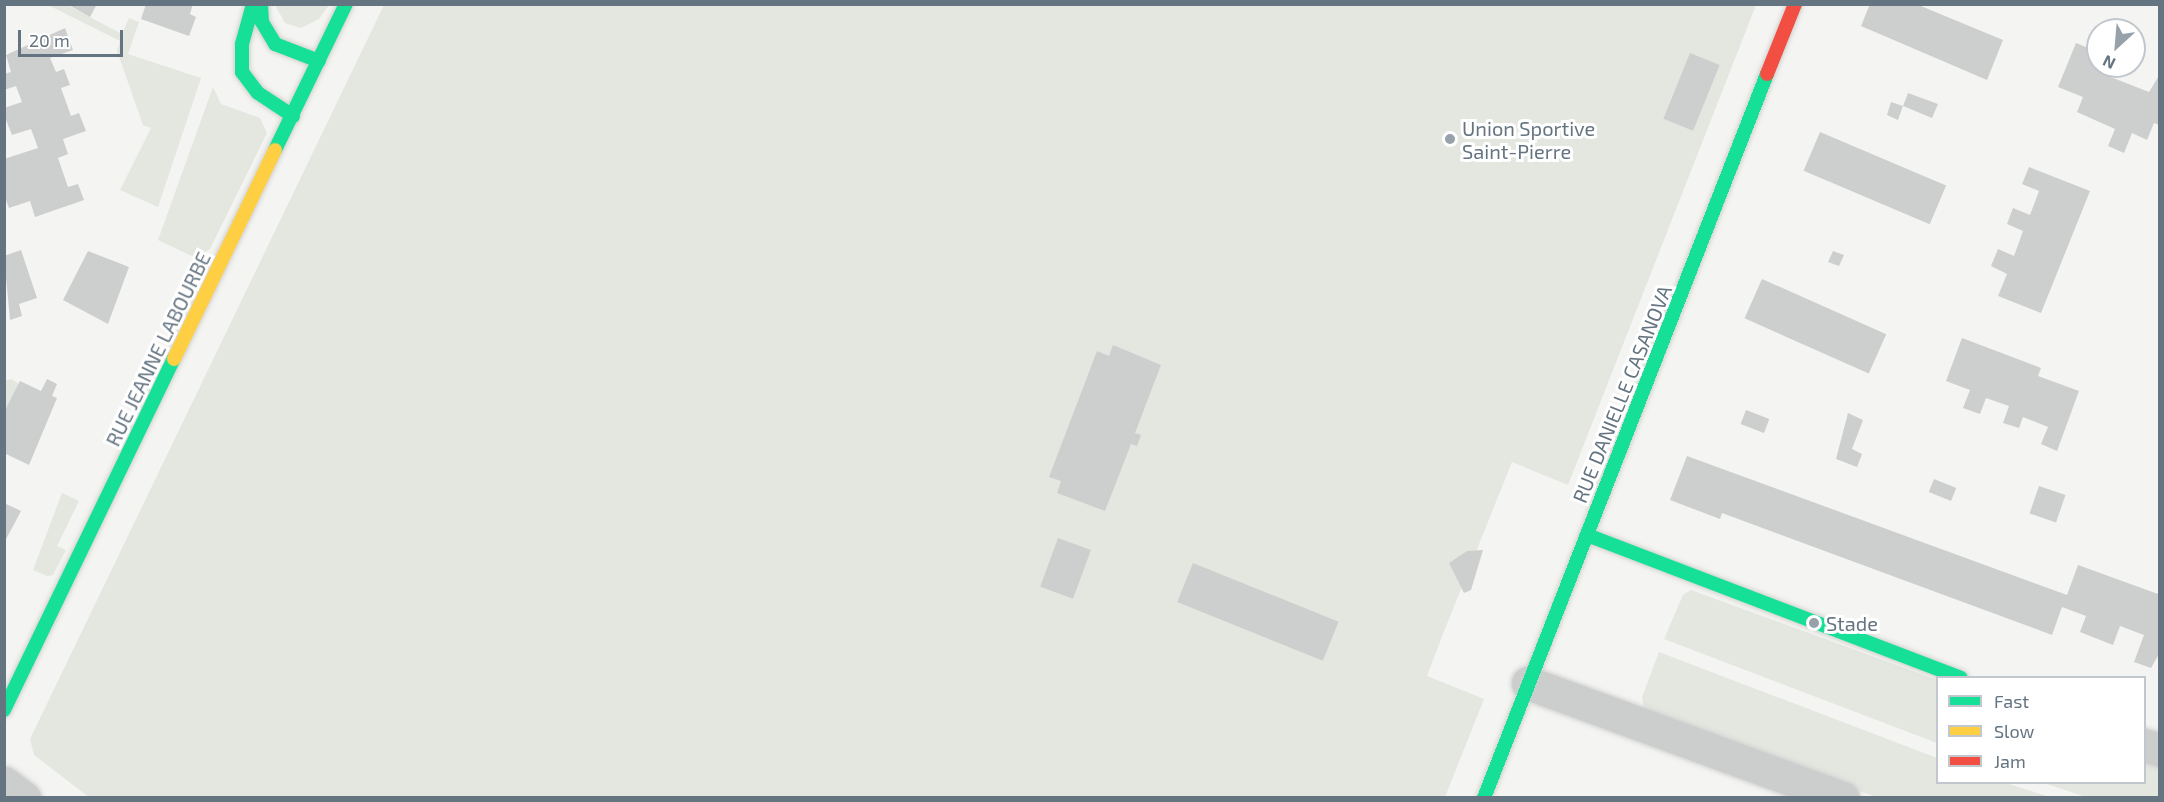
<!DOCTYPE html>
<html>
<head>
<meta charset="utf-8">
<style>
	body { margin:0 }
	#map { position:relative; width:2164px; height:802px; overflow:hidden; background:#f4f4f2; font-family:"Exo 2",sans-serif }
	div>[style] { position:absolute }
	.green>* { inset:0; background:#e4e7e0 }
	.building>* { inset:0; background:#cdcece; transform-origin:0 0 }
	.roads { filter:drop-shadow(0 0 2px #d1d2d1) drop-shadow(0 0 2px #d1d2d1) }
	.street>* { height:33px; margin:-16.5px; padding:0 16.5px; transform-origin:16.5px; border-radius:16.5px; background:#cccdcd }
	.fast>* { height:14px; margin:-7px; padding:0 7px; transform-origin:7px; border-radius:7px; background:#16e098 }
	.slow>* { height:14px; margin:-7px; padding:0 7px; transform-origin:7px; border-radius:7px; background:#ffcf43 }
	.jam>* { height:14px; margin:-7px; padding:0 7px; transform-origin:7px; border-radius:7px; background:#f24e42 }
	.dots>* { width:16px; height:16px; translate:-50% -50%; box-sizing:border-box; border:3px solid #fff; border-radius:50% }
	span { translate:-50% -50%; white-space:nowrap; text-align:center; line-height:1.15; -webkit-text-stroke:6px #fff; paint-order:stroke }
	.poi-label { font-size:20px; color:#657481 }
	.left { translate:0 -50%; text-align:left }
	.street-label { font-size:20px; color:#657481 }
	.frame { position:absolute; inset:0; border:6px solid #657481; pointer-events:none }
	.legend { position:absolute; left:1936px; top:676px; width:210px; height:108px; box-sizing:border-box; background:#fff; border:2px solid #c1c7cd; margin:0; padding:8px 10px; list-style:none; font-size:18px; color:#657481 }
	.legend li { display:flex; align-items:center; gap:12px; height:30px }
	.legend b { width:30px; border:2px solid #c1c7cd }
	.north { position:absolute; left:2086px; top:18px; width:60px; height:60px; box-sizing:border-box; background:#fff; border:2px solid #c1c7cd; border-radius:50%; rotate:206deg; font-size:16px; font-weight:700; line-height:24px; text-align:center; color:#657481 }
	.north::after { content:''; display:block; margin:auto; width:21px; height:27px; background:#97a1a9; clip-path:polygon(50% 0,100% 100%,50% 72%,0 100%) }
	.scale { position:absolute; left:18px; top:30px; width:105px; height:27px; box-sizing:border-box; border:3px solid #657481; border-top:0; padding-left:8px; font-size:18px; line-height:21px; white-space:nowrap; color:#657481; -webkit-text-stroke:4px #fff; paint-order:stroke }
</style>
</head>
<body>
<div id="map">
	<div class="green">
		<i style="clip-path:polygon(48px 5px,67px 5px,122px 34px,129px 18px,139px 22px,128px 54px,201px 78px,158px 207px,120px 190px,151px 128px,143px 125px,117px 51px,120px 41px)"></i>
		<i style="clip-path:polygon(275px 5px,329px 5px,319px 19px,301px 28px,285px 23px)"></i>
		<i style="clip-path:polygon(384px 5px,1756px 5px,1568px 485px,1512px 462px,1443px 634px,1427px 676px,1484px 699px,1445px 797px,90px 798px,34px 755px,30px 739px)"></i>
		<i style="clip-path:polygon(213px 87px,221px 104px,260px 118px,267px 133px,210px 249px,196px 258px,158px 240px)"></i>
		<i style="clip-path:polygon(11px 379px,19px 384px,5px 411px,5px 381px)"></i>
		<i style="clip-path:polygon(62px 493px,79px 501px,57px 546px,66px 550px,53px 575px,47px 576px,33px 570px)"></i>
		<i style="clip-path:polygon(1691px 590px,1937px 680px,1937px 743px,1664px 639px,1683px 595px)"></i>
		<i style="clip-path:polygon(1659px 652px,1937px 758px,1938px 782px,2006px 783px,2050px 797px,1876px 797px,1808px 773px,1644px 710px,1642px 697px)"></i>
		<i style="clip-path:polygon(2145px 752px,2159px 758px,2159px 797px,2086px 797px,2044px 783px,2144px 782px)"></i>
	</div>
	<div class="building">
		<i style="clip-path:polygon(67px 4px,97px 4px,90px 17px)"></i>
		<i style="clip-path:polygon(146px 4px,193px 4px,190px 14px,196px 17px,189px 36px,141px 19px)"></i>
		<i style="clip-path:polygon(1870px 4px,1916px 4px,2003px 40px,1987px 80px,1861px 26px)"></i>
		<i style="clip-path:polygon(65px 28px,73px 50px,50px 58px,56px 72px,64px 69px,70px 85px,61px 88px,71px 116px,79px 113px,86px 131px,63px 139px,68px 154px,58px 158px,68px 187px,78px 184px,84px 200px,35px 217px,30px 201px,9px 208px,4px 195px,4px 159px,38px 148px,31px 129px,12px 135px,4px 115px,4px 108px,22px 102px,16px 86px,4px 90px,4px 74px,11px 72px,6px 55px)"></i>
		<i style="clip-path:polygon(2076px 43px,2098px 52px,2098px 66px,2112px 66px,2108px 76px,2149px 92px,2160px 74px,2160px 125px,2154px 123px,2147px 140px,2132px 133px,2124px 153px,2108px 146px,2115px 129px,2077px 112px,2083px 97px,2058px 87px)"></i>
		<i style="left:1690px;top:53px;width:32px;height:71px;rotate:22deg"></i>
		<i style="clip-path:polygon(1908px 93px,1938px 104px,1932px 118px,1903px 106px,1898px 120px,1887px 115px,1891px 102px,1903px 106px)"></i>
		<i style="left:1820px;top:132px;width:137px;height:42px;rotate:23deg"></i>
		<i style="clip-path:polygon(2029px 167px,2090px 191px,2041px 313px,1998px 296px,2007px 274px,1991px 266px,1998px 249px,2014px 256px,2023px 231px,2007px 224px,2013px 208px,2030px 215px,2039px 191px,2022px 184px)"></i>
		<i style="clip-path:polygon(21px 250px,37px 298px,19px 304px,22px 316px,10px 320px,4px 256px)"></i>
		<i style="clip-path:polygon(88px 251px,129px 267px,108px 324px,63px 300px)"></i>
		<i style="clip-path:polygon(1833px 251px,1844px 255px,1839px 266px,1828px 262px)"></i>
		<i style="left:1762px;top:279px;width:136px;height:43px;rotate:24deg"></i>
		<i style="clip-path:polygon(1962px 338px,2041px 368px,2038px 376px,2079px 391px,2057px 451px,2041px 444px,2048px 427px,2023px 417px,2019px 428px,2003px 423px,2009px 406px,1986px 398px,1980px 414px,1963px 408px,1970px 390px,1946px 381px)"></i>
		<i style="clip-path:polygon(1113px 345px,1161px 365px,1135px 433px,1141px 435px,1137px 446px,1131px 444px,1105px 511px,1057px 493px,1061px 481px,1049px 477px,1097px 351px,1109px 356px)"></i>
		<i style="clip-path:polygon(47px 379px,57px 384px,52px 396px,57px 398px,29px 465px,4px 453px,4px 412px,20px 381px,41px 391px)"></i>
		<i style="left:1746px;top:410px;width:25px;height:15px;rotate:21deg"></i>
		<i style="clip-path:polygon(1848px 413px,1863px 420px,1852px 449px,1862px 454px,1857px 467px,1836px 459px)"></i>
		<i style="clip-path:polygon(1687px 456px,2067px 595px,2078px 565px,2158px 594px,2160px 652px,2151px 668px,2134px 662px,2144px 635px,2120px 626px,2113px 645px,2080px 632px,2086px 616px,2062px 607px,2052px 635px,1722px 513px,1720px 519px,1670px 500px)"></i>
		<i style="left:1934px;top:479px;width:24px;height:14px;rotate:22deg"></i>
		<i style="left:2039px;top:486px;width:28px;height:29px;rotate:19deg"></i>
		<i style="clip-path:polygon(4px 503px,21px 511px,4px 543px)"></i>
		<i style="left:1058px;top:538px;width:35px;height:52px;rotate:20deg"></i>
		<i style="clip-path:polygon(1483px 550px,1471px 590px,1464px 593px,1449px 563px,1467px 551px)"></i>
		<i style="left:1193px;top:563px;width:157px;height:42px;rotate:22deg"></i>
	</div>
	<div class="roads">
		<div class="street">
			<i style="left:1528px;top:683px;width:335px;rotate:20.1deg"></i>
			<i style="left:2144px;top:745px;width:17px;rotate:17deg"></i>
			<i style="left:4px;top:783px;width:25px;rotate:37deg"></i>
		</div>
		<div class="fast">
			<i style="left:253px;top:4px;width:41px;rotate:105.4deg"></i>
			<i style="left:242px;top:44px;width:28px;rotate:90deg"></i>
			<i style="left:242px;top:72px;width:26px;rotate:53deg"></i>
			<i style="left:258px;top:93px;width:42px;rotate:33.3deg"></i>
			<i style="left:261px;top:4px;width:18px;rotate:87deg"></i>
			<i style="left:262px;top:22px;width:26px;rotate:59deg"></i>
			<i style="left:275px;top:44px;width:47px;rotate:21.1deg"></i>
			<i style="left:275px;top:150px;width:162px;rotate:-64.1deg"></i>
			<i style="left:1587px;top:535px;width:400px;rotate:20.9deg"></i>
			<i style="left:4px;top:710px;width:390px;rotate:-64.2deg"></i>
			<i style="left:1484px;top:798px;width:777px;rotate:-68.65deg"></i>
		</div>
		<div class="slow">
			<i style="left:174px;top:359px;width:232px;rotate:-64.2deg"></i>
		</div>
		<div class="jam">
			<i style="left:1767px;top:74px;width:75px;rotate:-68.2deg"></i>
		</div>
	</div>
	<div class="dots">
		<i style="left:1450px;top:139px;background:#97a1a9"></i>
		<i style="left:1814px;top:623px;background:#97a1a9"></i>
	</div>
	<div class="poi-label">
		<span class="left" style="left:1462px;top:140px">Union Sportive<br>Saint-Pierre</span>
		<span class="left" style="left:1826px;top:623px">Stade</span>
	</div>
	<div class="street-label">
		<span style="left:158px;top:349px;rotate:-64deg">RUE JEANNE LABOURBE</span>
		<span style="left:1622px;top:394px;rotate:-68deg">RUE DANIELLE CASANOVA</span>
	</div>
	<div class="frame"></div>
	<ul class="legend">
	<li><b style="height:8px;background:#16e098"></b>Fast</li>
	<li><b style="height:8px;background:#ffcf43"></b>Slow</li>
	<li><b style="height:8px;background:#f24e42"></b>Jam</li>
	</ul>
	<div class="north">N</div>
	<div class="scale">20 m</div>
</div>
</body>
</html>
